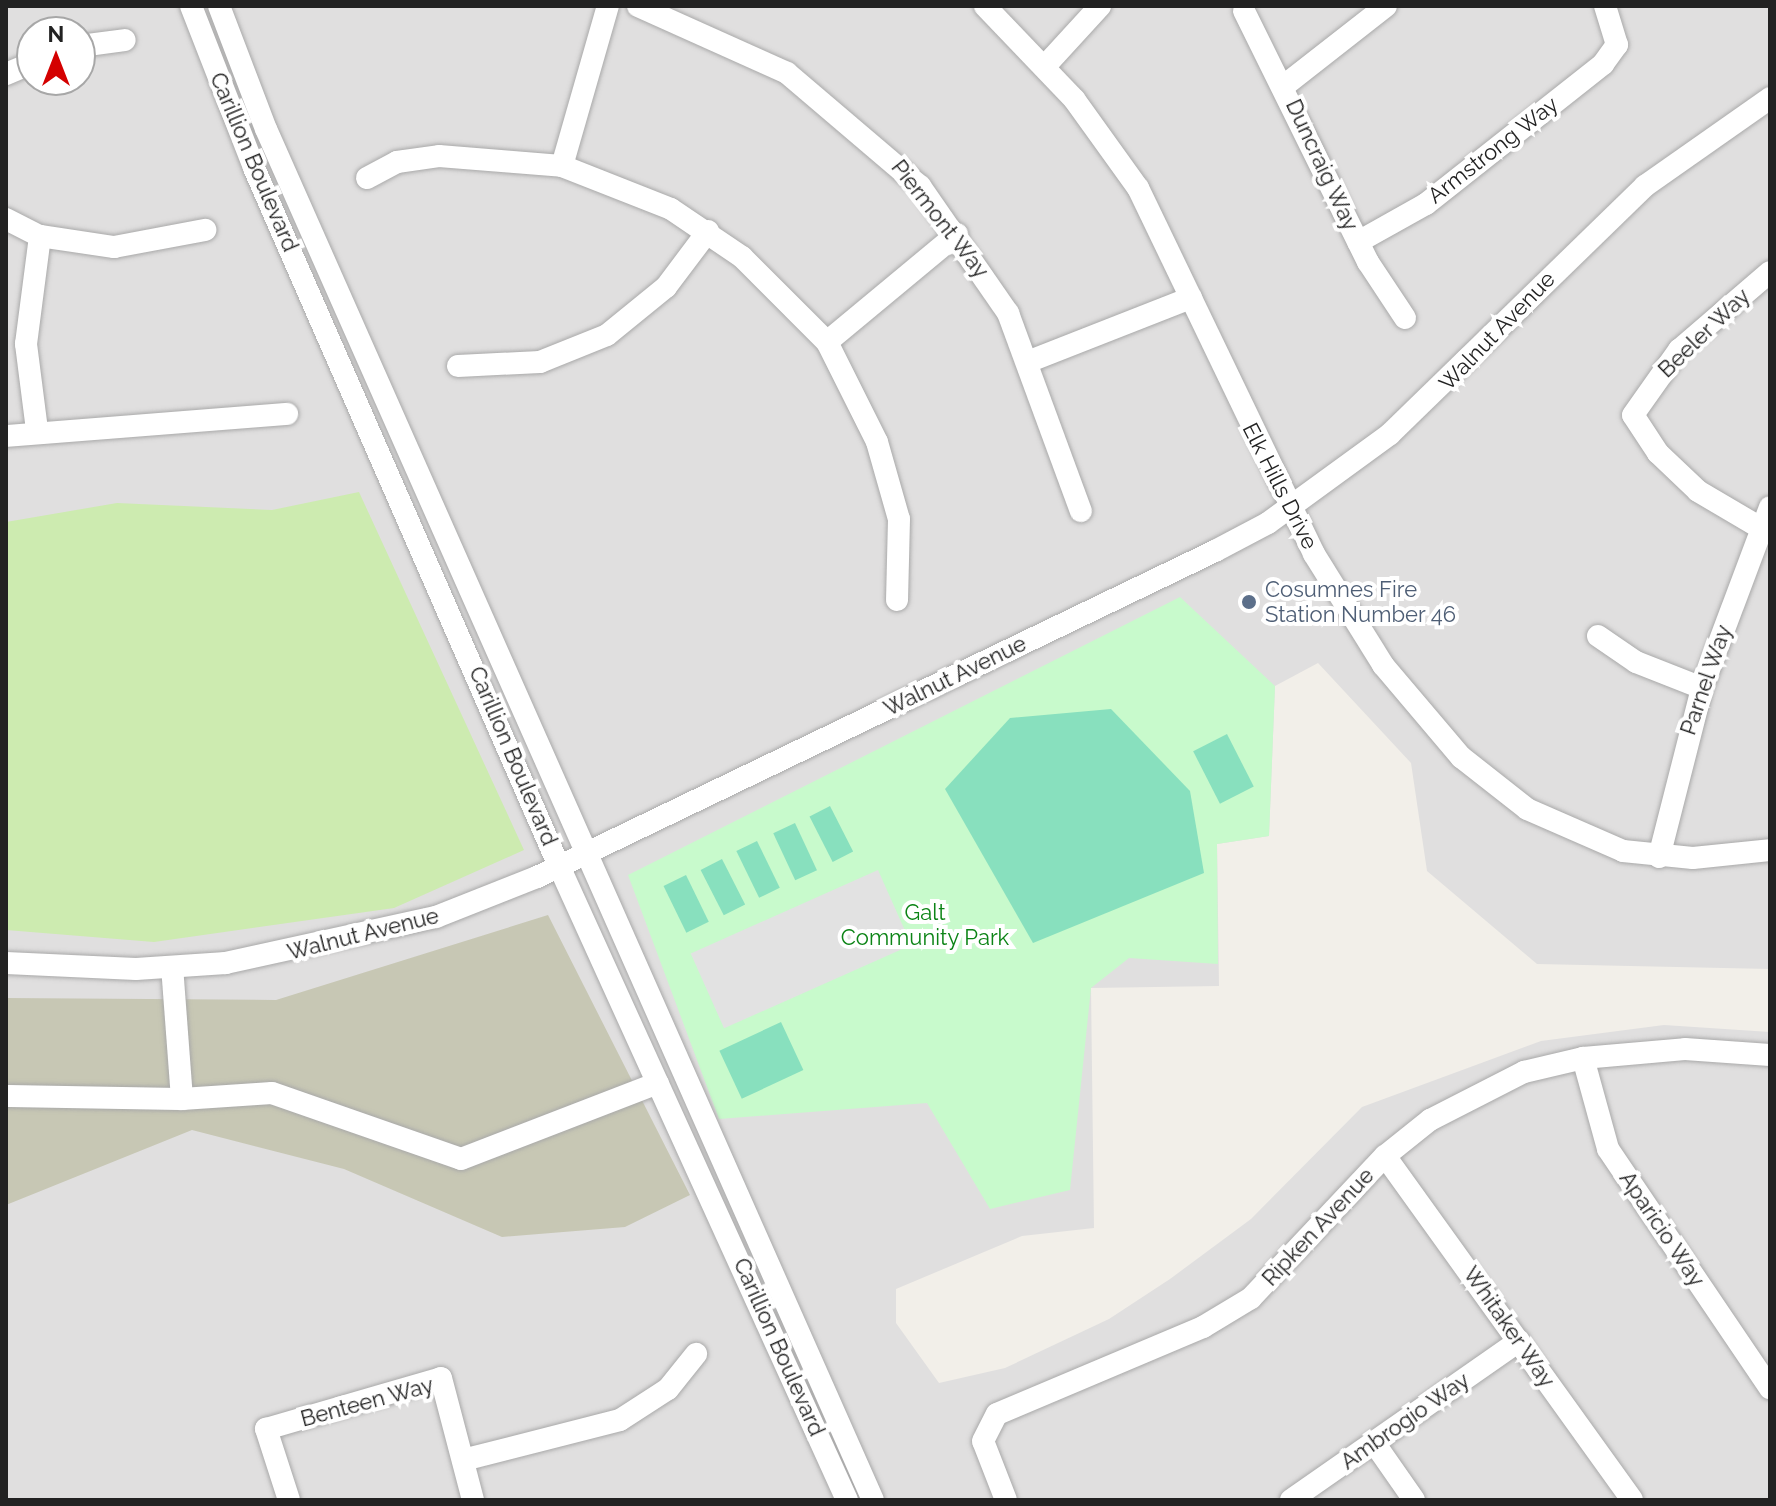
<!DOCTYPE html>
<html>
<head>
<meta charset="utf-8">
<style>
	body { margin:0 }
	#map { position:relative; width:1776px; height:1506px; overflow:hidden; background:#f2efe9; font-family:Raleway,sans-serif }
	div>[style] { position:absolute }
	.residential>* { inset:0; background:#e0dfdf }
	.construction>* { inset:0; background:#c7c7b4 }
	.grass>* { inset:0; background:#cdebb0 }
	.park>* { inset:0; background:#c8facc }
	.pitch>* { inset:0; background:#88e0be; transform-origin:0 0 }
	.parking>* { inset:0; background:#e2e2e2; transform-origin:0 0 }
	.roads { filter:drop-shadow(0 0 2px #a9a9a9) drop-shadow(0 0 2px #a9a9a9) }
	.minor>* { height:22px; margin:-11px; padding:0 11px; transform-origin:11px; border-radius:11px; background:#fff }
	.dots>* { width:22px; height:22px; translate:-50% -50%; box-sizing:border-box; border:4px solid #fff; border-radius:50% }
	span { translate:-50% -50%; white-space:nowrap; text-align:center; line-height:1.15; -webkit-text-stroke:8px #fff; paint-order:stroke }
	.street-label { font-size:22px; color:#222 }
	.service-label { font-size:22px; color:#4e5e75 }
	.left { translate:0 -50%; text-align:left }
	.park-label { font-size:22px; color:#0c8416 }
	.frame { position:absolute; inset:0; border:8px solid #222; pointer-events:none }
	.north { position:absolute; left:16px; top:16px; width:80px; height:80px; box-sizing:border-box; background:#fff; border:2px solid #a7a7a7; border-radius:50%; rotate:0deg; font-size:22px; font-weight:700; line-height:32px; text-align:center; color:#222 }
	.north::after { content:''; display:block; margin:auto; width:28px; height:36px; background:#d40000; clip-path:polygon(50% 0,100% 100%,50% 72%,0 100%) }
</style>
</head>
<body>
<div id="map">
	<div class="residential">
		<i style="clip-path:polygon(evenodd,6px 6px,1770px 6px,1770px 969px,1537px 964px,1427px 871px,1411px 763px,1318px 663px,1275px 686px,1269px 836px,1217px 844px,1219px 986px,1091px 988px,1094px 1228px,1022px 1236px,896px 1289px,896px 1323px,939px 1383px,1005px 1368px,1109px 1319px,1170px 1279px,1251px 1219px,1362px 1107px,1541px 1041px,1664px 1025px,1770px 1032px,1770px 1500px,6px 1500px,6px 6px,32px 32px,80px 32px,80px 80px,32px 80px,32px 32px)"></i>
	</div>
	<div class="construction">
		<i style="clip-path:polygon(548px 915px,690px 1195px,625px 1227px,502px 1237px,344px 1169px,192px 1130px,6px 1205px,6px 998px,276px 1000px)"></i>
	</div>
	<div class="grass">
		<i style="clip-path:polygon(359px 492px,524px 850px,394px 908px,154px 942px,6px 930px,6px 522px,117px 503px,272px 510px)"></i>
	</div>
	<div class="park">
		<i style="clip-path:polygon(1180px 597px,1275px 686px,1269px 836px,1217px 844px,1218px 964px,1129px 958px,1091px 988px,1070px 1190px,990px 1209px,927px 1103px,719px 1119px,628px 875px)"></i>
	</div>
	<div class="pitch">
		<i style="clip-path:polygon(1111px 709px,1190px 791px,1204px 873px,1033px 943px,945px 789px,1010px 718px)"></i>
		<i style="left:1227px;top:734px;width:59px;height:38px;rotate:63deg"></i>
		<i style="left:830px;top:806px;width:51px;height:23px;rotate:63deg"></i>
		<i style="left:795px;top:823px;width:52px;height:24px;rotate:65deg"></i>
		<i style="left:757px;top:841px;width:52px;height:23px;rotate:64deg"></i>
		<i style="left:722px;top:859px;width:51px;height:24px;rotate:63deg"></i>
		<i style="left:686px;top:875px;width:52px;height:25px;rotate:64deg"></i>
		<i style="left:781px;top:1022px;width:53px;height:68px;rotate:65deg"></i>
	</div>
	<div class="parking">
		<i style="left:878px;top:870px;width:82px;height:205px;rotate:66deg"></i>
	</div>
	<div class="roads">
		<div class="minor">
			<i style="left:191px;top:6px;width:174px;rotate:68.7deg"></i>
			<i style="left:254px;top:168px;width:762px;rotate:66.4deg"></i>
			<i style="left:559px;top:866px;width:696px;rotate:65.57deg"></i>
			<i style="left:219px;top:6px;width:132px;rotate:69.1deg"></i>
			<i style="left:266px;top:129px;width:1499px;rotate:66.12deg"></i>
			<i style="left:638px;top:6px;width:163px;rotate:24.2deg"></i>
			<i style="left:787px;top:73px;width:175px;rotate:40.4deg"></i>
			<i style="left:920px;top:186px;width:155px;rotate:55.3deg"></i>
			<i style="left:1008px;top:313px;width:211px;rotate:69.8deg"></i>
			<i style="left:985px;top:6px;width:129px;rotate:46.3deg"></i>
			<i style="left:1074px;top:99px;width:110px;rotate:54.3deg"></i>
			<i style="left:1138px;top:188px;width:406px;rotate:64.3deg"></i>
			<i style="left:1314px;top:554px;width:131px;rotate:58.1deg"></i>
			<i style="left:1383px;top:665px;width:121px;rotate:49.7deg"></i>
			<i style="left:1461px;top:757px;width:84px;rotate:38.2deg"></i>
			<i style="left:1527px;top:809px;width:105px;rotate:23.6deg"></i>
			<i style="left:1623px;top:851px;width:70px;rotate:5.7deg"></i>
			<i style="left:1693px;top:858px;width:77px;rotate:-5.9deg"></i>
			<i style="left:1244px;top:11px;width:280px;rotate:63.7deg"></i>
			<i style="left:1368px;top:262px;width:67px;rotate:56.5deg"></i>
			<i style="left:80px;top:46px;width:45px;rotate:-7.6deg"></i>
			<i style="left:1046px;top:65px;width:80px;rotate:-47.5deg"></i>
			<i style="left:6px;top:74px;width:28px;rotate:-23deg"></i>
			<i style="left:1285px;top:85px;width:128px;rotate:-38deg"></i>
			<i style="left:562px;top:166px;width:166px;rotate:-74deg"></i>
			<i style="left:367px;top:178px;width:34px;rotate:-28deg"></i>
			<i style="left:397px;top:162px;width:42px;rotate:-8.1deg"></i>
			<i style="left:439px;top:156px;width:123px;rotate:4.6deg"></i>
			<i style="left:562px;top:166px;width:117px;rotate:21.5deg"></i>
			<i style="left:671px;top:209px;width:86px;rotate:34.1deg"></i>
			<i style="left:742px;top:257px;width:120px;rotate:45deg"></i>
			<i style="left:827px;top:342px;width:112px;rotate:63.4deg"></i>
			<i style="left:877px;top:442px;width:80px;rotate:74.1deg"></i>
			<i style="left:899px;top:519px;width:81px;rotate:91.4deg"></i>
			<i style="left:6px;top:219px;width:38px;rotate:27deg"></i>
			<i style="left:40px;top:236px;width:75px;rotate:8.5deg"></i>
			<i style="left:114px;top:247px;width:93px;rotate:-10.6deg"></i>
			<i style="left:1358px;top:242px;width:78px;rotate:-29.2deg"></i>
			<i style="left:1426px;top:204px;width:226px;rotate:-38.3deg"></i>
			<i style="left:1603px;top:64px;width:24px;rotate:-54deg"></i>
			<i style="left:1617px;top:45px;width:41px;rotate:-107.1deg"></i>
			<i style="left:827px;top:342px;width:169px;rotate:-39.7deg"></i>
			<i style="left:1030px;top:361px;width:173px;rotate:-21.4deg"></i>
			<i style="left:458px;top:366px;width:82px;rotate:-2.8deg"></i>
			<i style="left:540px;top:362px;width:72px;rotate:-21.9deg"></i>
			<i style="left:607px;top:335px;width:76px;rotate:-39.1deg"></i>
			<i style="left:666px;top:287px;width:70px;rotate:-53.1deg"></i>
			<i style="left:37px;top:430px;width:87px;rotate:-97.3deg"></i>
			<i style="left:26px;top:344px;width:109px;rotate:-82.6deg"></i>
			<i style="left:6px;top:436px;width:282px;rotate:-4.5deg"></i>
			<i style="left:1759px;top:527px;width:71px;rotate:-149.5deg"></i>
			<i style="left:1698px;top:491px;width:55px;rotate:-136.5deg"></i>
			<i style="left:1658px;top:453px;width:45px;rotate:-123.3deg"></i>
			<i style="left:1633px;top:415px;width:80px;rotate:-54.7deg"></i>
			<i style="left:1679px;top:350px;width:120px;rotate:-40.6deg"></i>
			<i style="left:1598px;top:636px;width:46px;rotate:34.4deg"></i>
			<i style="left:1636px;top:662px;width:71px;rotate:21.5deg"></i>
			<i style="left:1659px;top:857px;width:174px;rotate:-75.7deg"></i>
			<i style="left:1702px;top:688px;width:193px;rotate:-69.4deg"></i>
			<i style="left:6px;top:963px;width:130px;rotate:2.6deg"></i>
			<i style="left:136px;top:969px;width:90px;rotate:-3.8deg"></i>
			<i style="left:226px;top:963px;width:215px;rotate:-12.4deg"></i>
			<i style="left:436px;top:917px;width:109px;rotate:-21.6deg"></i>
			<i style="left:537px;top:877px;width:752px;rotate:-25.68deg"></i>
			<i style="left:1215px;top:551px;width:60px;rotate:-27.8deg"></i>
			<i style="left:1268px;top:523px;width:151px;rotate:-36.1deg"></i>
			<i style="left:1390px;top:434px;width:356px;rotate:-44.2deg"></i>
			<i style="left:1645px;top:186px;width:153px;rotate:-35.1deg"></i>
			<i style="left:1583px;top:1058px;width:94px;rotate:74.6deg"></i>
			<i style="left:1608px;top:1149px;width:289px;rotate:55.9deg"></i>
			<i style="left:6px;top:1096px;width:176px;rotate:1deg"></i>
			<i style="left:182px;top:1099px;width:132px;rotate:-94.3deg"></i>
			<i style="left:182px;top:1099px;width:90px;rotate:-3.8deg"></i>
			<i style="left:272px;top:1093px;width:200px;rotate:19.2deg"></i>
			<i style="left:461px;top:1159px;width:211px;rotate:-21.1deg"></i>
			<i style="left:1385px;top:1156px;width:423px;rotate:54.3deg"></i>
			<i style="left:1375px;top:1444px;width:68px;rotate:55.1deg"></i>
			<i style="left:463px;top:1460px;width:162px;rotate:-14.3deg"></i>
			<i style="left:620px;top:1420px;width:57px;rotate:-32.9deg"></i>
			<i style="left:668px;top:1389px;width:45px;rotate:-51.3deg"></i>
			<i style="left:289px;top:1500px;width:75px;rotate:-107.9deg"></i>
			<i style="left:266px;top:1429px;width:182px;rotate:-16.2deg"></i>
			<i style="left:441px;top:1378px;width:126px;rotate:75.3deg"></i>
			<i style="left:1006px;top:1500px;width:63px;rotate:-111.3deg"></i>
			<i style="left:983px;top:1441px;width:30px;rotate:-63deg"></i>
			<i style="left:997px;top:1414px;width:224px;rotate:-22.9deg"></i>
			<i style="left:1203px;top:1327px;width:56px;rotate:-31.1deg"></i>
			<i style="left:1251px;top:1298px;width:195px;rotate:-46.7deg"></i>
			<i style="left:1385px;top:1156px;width:58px;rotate:-38.7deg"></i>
			<i style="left:1430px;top:1120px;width:106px;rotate:-27.1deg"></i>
			<i style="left:1524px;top:1072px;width:61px;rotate:-13.3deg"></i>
			<i style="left:1583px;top:1058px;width:102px;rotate:-5deg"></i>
			<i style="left:1685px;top:1049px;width:85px;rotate:4deg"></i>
			<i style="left:1291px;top:1500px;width:278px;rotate:-34.9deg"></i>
		</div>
	</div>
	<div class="dots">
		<i style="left:1249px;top:602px;background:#5c6f8a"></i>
	</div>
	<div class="street-label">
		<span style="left:1493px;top:150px;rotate:-38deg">Armstrong Way</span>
		<span style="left:254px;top:162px;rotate:67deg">Carillion Boulevard</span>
		<span style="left:1322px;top:165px;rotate:65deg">Duncraig Way</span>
		<span style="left:940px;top:219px;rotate:52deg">Piermont Way</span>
		<span style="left:1497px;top:331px;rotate:-46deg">Walnut Avenue</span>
		<span style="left:1704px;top:333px;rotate:-44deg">Beeler Way</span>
		<span style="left:1280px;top:486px;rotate:63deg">Elk Hills Drive</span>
		<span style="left:955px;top:676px;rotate:-26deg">Walnut Avenue</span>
		<span style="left:1706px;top:680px;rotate:-71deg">Parnel Way</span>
		<span style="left:513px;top:756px;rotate:67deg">Carillion Boulevard</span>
		<span style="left:363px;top:934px;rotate:-14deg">Walnut Avenue</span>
		<span style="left:1318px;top:1227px;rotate:-47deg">Ripken Avenue</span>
		<span style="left:1662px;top:1229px;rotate:56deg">Aparicio Way</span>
		<span style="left:1509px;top:1327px;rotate:55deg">Whitaker Way</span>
		<span style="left:779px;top:1347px;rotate:66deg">Carillion Boulevard</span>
		<span style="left:367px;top:1402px;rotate:-15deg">Benteen Way</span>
		<span style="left:1405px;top:1421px;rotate:-35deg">Ambrogio Way</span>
	</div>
	<div class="service-label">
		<span class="left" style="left:1265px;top:602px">Cosumnes Fire<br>Station Number 46</span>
	</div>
	<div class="park-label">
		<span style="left:925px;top:925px">Galt<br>Community Park</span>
	</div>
	<div class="frame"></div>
	<div class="north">N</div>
</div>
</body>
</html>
